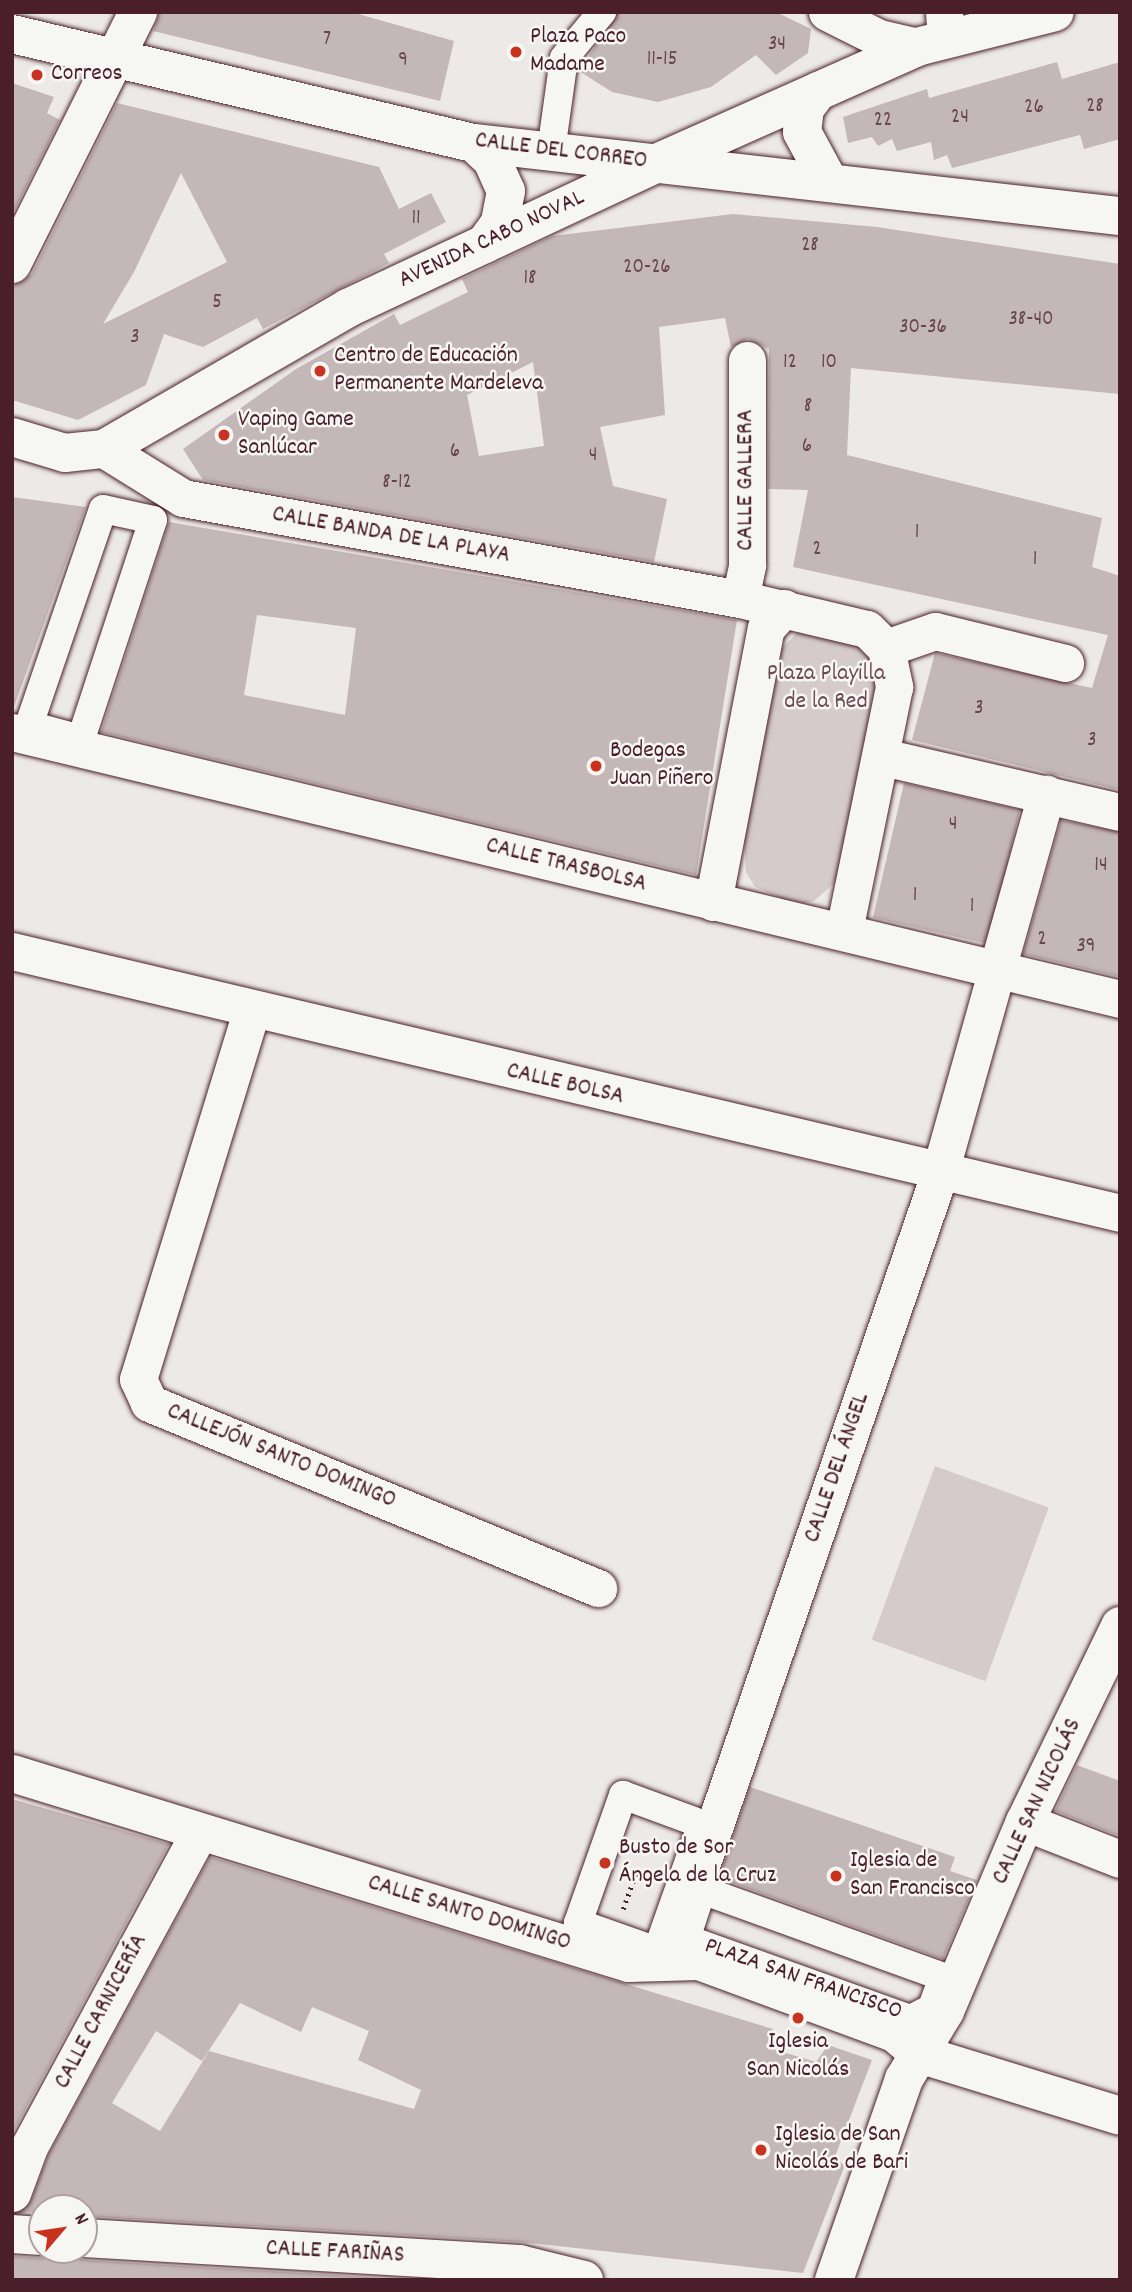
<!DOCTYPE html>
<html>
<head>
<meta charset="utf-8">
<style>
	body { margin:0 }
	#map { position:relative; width:1132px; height:2292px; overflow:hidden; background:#ece9e6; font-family:Dekko,sans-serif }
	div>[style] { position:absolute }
	.green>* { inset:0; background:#d4cbca; transform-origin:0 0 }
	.building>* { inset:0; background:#c4b7b7; transform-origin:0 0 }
	.path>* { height:4.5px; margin-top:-2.25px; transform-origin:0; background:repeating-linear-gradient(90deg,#4a1f2b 0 2px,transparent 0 7px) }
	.roads { filter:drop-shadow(0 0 2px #4a1f2b) drop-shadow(0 0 2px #4a1f2b) }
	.pedestrian>* { height:28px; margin:-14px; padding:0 14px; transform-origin:14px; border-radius:14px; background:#f6f6f2 }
	.minor>* { height:37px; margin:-18.5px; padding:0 18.5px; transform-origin:18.5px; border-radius:18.5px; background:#f6f6f2 }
	.tertiary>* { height:38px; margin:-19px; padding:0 19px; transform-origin:19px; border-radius:19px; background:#f6f6f2 }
	.dots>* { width:19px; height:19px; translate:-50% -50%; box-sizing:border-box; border:4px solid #f6f6f2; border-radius:50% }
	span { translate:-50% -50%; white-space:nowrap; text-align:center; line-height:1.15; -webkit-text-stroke:5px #f6f6f2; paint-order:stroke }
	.number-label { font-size:21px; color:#68454e }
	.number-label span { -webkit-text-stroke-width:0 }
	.poi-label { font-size:24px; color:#4a1f2b }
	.left { translate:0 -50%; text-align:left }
	.street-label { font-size:24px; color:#4a1f2b }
	.park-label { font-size:24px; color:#6c4a53 }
	.frame { position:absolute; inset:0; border:14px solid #4a1f2b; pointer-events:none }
	.north { position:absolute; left:28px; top:2194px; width:70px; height:70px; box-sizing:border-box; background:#f6f6f2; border:2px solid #b1a0a2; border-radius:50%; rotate:61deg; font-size:19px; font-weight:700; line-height:28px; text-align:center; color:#4a1f2b }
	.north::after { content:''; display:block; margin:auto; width:24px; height:32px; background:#c8321e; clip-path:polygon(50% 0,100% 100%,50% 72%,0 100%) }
</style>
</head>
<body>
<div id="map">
	<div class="green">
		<i style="clip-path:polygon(831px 624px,880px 661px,838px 880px,814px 901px,798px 905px,755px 887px,746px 872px,744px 840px,777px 653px,800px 630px)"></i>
		<i style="left:935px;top:1466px;width:121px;height:185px;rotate:20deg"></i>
	</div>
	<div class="building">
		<i style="clip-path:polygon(160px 12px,351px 12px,454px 41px,440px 101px,153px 31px)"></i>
		<i style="clip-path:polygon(618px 12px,776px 12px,811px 29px,808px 53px,776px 75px,756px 55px,711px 87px,658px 102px,612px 92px,579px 71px)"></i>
		<i style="clip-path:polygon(1057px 62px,1062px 79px,1120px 62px,1120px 139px,1084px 149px,1080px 135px,952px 168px,947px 155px,934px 160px,931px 142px,897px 151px,892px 139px,878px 146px,872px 137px,848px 143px,843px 117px,927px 89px,929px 98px)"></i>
		<i style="clip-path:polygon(12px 83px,54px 97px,47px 113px,60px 120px,12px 215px)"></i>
		<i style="clip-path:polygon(evenodd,117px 103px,379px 167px,399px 209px,431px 193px,446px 222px,384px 254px,389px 263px,263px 329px,257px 318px,203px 347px,164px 334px,146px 385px,78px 420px,12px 400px,12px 286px,32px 274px,117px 103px,181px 173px,227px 262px,103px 324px,134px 272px,181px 173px)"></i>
		<i style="clip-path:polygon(evenodd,733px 214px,877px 227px,1120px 264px,1120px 394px,851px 368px,847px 455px,1102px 518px,1092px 567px,1120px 576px,1120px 790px,912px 740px,935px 653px,1092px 688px,1108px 635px,793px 567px,808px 490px,768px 489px,769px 349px,748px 339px,731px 347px,725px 318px,659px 327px,665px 415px,600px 427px,613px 486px,667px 499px,654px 562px,203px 480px,183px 449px,296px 369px,394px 314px,400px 325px,468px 292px,462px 279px,552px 236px,733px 214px,533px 362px,544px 446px,479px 456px,467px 395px,533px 362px)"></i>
		<i style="clip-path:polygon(12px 497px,86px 507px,12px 712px)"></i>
		<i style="clip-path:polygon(evenodd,169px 522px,737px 620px,696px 875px,101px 732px,169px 522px,257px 615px,356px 628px,345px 715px,244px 695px,257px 615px)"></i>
		<i style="left:904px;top:783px;width:119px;height:138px;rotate:13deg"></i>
		<i style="clip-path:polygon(1061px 820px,1120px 832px,1120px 977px,1023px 954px)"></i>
		<i style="clip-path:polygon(1077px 1765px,1120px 1781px,1120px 1836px,1055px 1811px)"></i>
		<i style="clip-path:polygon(750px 1787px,955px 1857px,950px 1871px,977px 1880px,943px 1959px,719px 1878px)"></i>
		<i style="clip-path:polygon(12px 1799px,169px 1844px,12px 2134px)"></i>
		<i style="clip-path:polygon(evenodd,210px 1857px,773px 2029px,766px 2047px,816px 2062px,828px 2045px,872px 2060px,834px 2159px,845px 2165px,803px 2273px,521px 2242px,84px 2216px,84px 2208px,18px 2213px,31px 2201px,48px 2156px,210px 1857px,240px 2003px,301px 2032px,312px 2007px,369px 2031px,358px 2060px,421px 2090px,414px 2109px,209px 2051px,160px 2131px,112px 2103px,156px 2031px,202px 2061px,240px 2003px)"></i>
		<i style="clip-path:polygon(66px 2250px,83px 2260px,416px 2280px,12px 2280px,12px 2256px,41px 2258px)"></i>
	</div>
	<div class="path">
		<i style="left:623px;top:1909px;width:38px;rotate:-70deg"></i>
		<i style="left:636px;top:1873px;width:16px;rotate:18deg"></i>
	</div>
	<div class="roads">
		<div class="pedestrian">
			<i style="left:551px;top:151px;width:94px;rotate:-82deg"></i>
			<i style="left:564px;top:58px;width:60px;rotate:-50.4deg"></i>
			<i style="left:103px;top:509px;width:51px;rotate:12.4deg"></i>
			<i style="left:153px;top:520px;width:231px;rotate:108.2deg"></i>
			<i style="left:81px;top:739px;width:54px;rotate:-164.9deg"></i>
			<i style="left:29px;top:725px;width:228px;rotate:-71.1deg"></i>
			<i style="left:623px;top:1795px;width:84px;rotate:20.2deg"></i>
			<i style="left:702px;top:1824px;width:135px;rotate:109.5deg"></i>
			<i style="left:657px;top:1951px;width:84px;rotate:-160.5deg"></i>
			<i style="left:578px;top:1923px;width:136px;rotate:-70.6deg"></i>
			<i style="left:702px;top:1890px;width:256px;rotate:19.8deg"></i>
			<i style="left:943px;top:1977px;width:33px;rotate:110deg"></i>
			<i style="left:932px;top:2008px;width:25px;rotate:153deg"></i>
			<i style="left:910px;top:2019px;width:238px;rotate:-160.3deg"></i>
			<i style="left:686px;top:1939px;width:52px;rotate:-71.9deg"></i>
		</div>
		<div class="minor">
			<i style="left:827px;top:12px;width:58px;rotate:26.6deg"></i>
			<i style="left:879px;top:38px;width:39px;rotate:13deg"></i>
			<i style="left:944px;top:12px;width:27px;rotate:86deg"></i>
			<i style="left:104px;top:449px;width:93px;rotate:31.8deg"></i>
			<i style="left:183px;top:498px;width:566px;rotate:10.28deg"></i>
			<i style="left:740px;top:599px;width:130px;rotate:13.3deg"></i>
			<i style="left:867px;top:629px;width:27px;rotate:45deg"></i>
			<i style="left:886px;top:648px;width:40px;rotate:78deg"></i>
			<i style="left:894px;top:687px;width:248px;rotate:101.6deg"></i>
			<i style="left:740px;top:599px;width:35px;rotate:-78deg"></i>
			<i style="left:747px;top:565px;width:205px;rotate:-90deg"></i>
			<i style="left:886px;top:648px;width:52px;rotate:-19.1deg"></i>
			<i style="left:935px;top:631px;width:134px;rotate:13.8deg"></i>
			<i style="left:12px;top:732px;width:1140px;rotate:13.55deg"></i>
			<i style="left:883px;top:757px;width:243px;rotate:13.1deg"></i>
			<i style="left:713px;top:902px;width:279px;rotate:-79.1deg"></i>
			<i style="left:766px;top:628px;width:27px;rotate:-48deg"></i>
			<i style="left:12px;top:951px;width:1139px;rotate:13.3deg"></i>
			<i style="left:251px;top:1012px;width:384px;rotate:107.1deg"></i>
			<i style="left:138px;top:1379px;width:26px;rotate:65deg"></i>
			<i style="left:149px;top:1403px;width:486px;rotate:22.4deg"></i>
			<i style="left:12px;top:1773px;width:645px;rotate:17.14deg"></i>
			<i style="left:628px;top:1963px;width:70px;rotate:-1.6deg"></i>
			<i style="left:698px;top:1961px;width:209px;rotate:20.2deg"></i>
			<i style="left:894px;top:2033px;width:33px;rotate:40deg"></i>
			<i style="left:1025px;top:1822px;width:102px;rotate:21.3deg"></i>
			<i style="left:668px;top:1961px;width:835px;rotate:-70.98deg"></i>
			<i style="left:940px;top:1172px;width:393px;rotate:-74.3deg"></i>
			<i style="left:12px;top:2193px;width:49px;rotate:-69.7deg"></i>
			<i style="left:29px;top:2147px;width:357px;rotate:-61.6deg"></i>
		</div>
		<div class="tertiary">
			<i style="left:12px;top:34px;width:475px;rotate:13.3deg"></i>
			<i style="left:474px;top:143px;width:650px;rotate:6.45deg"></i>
			<i style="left:818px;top:91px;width:21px;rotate:127deg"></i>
			<i style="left:805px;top:108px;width:24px;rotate:97deg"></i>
			<i style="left:802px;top:132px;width:55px;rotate:61.6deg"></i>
			<i style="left:474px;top:143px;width:25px;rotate:43deg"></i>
			<i style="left:492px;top:160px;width:34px;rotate:66deg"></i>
			<i style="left:506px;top:191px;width:33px;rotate:101deg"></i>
			<i style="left:500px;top:223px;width:26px;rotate:126deg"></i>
			<i style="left:12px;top:264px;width:282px;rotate:-63.4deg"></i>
			<i style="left:12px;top:437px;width:55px;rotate:16.8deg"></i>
			<i style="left:65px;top:453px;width:39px;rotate:-6deg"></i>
			<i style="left:104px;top:449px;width:282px;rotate:-30deg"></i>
			<i style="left:348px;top:308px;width:341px;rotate:-25.1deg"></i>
			<i style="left:657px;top:163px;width:285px;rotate:-24deg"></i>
			<i style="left:917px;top:47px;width:142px;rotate:-14.2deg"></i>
			<i style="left:919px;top:2054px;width:210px;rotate:17.1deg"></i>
			<i style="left:12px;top:2234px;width:30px;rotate:4deg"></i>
			<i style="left:84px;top:2238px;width:436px;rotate:3.4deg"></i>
			<i style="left:519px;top:2264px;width:67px;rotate:13.8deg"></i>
			<i style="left:834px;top:2280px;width:213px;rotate:-70.8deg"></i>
			<i style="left:904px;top:2079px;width:79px;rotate:-58.9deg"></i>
			<i style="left:945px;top:2011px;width:205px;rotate:-67.1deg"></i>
			<i style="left:1025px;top:1822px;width:218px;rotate:-64.1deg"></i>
		</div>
	</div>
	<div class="dots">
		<i style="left:516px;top:52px;background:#c8321e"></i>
		<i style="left:37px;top:75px;background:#c8321e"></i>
		<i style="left:320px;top:371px;background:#c8321e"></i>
		<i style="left:224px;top:435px;background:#c8321e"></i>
		<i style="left:596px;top:766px;background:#c8321e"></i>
		<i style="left:605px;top:1863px;background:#c8321e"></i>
		<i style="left:836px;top:1876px;background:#c8321e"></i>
		<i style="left:798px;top:2018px;background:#c8321e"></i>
		<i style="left:761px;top:2150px;background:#c8321e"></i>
	</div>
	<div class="number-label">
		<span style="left:327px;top:40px">7</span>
		<span style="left:777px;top:45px">34</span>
		<span style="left:662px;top:60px">11-15</span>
		<span style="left:403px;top:61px">9</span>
		<span style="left:1095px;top:107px">28</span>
		<span style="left:1034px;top:108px">26</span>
		<span style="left:960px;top:118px">24</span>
		<span style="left:883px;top:121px">22</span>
		<span style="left:416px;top:219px">11</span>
		<span style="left:810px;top:246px">28</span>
		<span style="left:647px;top:268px">20-26</span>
		<span style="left:530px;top:279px">18</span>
		<span style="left:217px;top:303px">5</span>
		<span style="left:1031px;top:320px">38-40</span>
		<span style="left:923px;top:328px">30-36</span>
		<span style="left:135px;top:338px">3</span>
		<span style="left:790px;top:363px">12</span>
		<span style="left:829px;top:363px">10</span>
		<span style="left:808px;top:407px">8</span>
		<span style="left:807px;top:447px">6</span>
		<span style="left:455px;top:452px">6</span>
		<span style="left:593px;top:456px">4</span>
		<span style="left:397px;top:483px">8-12</span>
		<span style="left:917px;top:533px">1</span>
		<span style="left:817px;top:550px">2</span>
		<span style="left:1035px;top:560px">1</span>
		<span style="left:979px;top:709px">3</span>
		<span style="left:1092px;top:741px">3</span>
		<span style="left:953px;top:825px">4</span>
		<span style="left:1101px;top:866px">14</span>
		<span style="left:915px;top:896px">1</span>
		<span style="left:972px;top:907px">1</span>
		<span style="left:1042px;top:940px">2</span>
		<span style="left:1086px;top:947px">39</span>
	</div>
	<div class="poi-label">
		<span class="left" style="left:530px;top:52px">Plaza Paco<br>Madame</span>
		<span class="left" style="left:51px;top:75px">Correos</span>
		<span class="left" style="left:334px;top:371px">Centro de Educación<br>Permanente Mardeleva</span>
		<span class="left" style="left:238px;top:435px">Vaping Game<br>Sanlúcar</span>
		<span class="left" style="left:610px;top:766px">Bodegas<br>Juan Piñero</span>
		<span class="left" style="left:619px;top:1863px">Busto de Sor<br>Ángela de la Cruz</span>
		<span class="left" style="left:850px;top:1876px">Iglesia de<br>San Francisco</span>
		<span style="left:798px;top:2057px">Iglesia<br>San Nicolás</span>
		<span class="left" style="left:775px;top:2150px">Iglesia de San<br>Nicolás de Bari</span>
	</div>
	<div class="street-label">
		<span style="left:561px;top:152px;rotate:7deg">CALLE DEL CORREO</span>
		<span style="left:492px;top:240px;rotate:-25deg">AVENIDA CABO NOVAL</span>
		<span style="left:747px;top:480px;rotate:-90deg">CALLE GALLERA</span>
		<span style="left:391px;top:536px;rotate:10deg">CALLE BANDA DE LA PLAYA</span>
		<span style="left:566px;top:866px;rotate:14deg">CALLE TRASBOLSA</span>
		<span style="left:565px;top:1085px;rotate:13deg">CALLE BOLSA</span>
		<span style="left:281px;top:1457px;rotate:22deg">CALLEJÓN SANTO DOMINGO</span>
		<span style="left:838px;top:1468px;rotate:-71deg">CALLE DEL ÁNGEL</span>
		<span style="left:1038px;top:1802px;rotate:-65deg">CALLE SAN NICOLÁS</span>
		<span style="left:469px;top:1914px;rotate:17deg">CALLE SANTO DOMINGO</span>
		<span style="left:803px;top:1980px;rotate:19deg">PLAZA SAN FRANCISCO</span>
		<span style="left:102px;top:2012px;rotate:-62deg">CALLE CARNICERÍA</span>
		<span style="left:335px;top:2253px;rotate:3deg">CALLE FARIÑAS</span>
	</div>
	<div class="park-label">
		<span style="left:826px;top:689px">Plaza Playilla<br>de la Red</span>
	</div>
	<div class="frame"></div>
	<div class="north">N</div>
</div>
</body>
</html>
